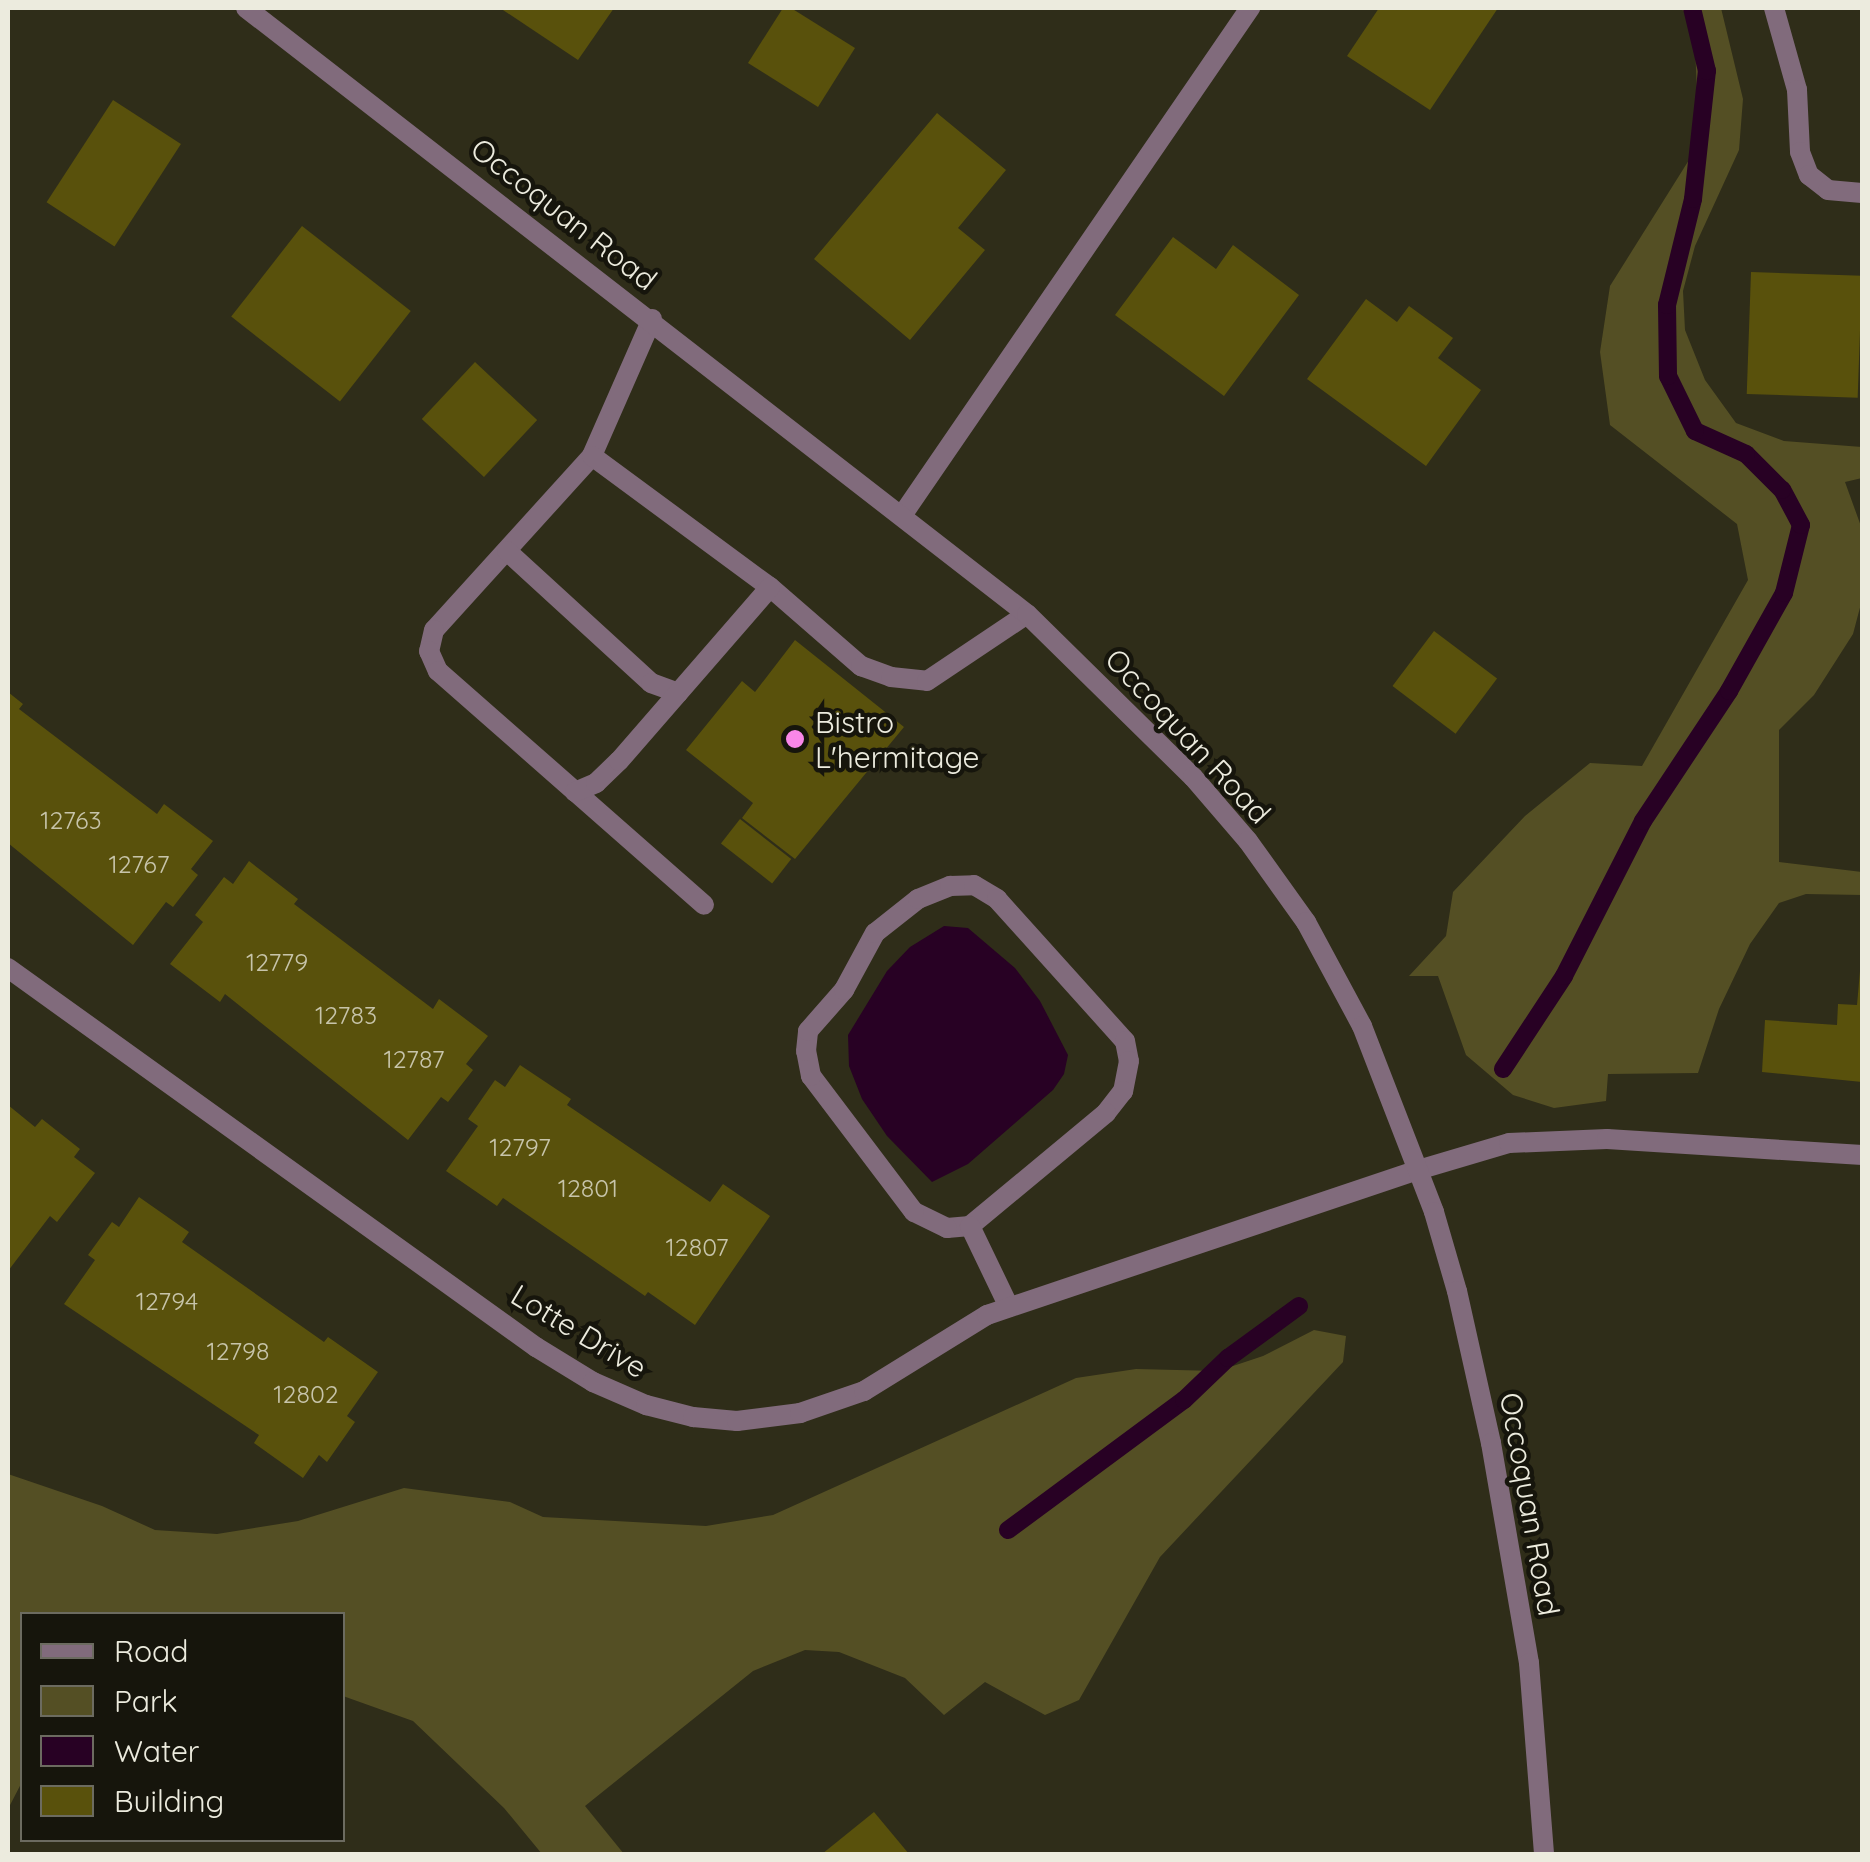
<!DOCTYPE html>
<html>
<head>
<meta charset="utf-8">
<style>
	body { margin:0 }
	#map { position:relative; width:1870px; height:1862px; overflow:hidden; background:#2f2d19; font-family:Quicksand,sans-serif }
	div>[style] { position:absolute }
	.green>* { inset:0; background:#544f24 }
	.water>* { inset:0; background:#280124 }
	.stream>* { height:18px; margin:-9px; padding:0 9px; transform-origin:9px; border-radius:9px; background:#280124 }
	.building>* { inset:0; background:#59510c; transform-origin:0 0 }
	.service>* { height:20px; margin:-10px; padding:0 10px; transform-origin:10px; border-radius:10px; background:#816b7c }
	.minor>* { height:20px; margin:-10px; padding:0 10px; transform-origin:10px; border-radius:10px; background:#816b7c }
	.tertiary>* { height:20px; margin:-10px; padding:0 10px; transform-origin:10px; border-radius:10px; background:#816b7c }
	.dots>* { width:28px; height:28px; translate:-50% -50%; box-sizing:border-box; border:5px solid #16150c; border-radius:50% }
	span { translate:-50% -50%; white-space:nowrap; text-align:center; line-height:1.15; -webkit-text-stroke:9px #16150c; paint-order:stroke }
	.number-label { font-size:25px; color:#c7c4aa }
	.number-label span { -webkit-text-stroke-width:0 }
	.street-label { font-size:30px; color:#ecebde }
	.poi-label { font-size:30px; color:#ecebde }
	.left { translate:0 -50%; text-align:left }
	.frame { position:absolute; inset:0; border:10px solid #ecebde; pointer-events:none }
	.legend { position:absolute; left:20px; top:1612px; width:325px; height:230px; box-sizing:border-box; background:#16150c; border:2px solid #6c6b60; margin:0; padding:12px 18px; list-style:none; font-size:30px; color:#ecebde }
	.legend li { display:flex; align-items:center; gap:20px; height:50px }
	.legend b { width:50px; border:2px solid #6c6b60 }
</style>
</head>
<body>
<div id="map">
	<div class="green">
		<i style="clip-path:polygon(1680px 8px,1721px 8px,1743px 99px,1739px 150px,1695px 246px,1683px 291px,1685px 330px,1705px 380px,1736px 423px,1784px 441px,1862px 447px,1862px 478px,1845px 482px,1862px 529px,1862px 600px,1853px 634px,1814px 695px,1779px 730px,1779px 862px,1862px 872px,1862px 895px,1806px 894px,1779px 903px,1750px 944px,1719px 1009px,1698px 1073px,1608px 1074px,1606px 1101px,1554px 1108px,1513px 1095px,1466px 1055px,1438px 976px,1409px 976px,1446px 936px,1453px 892px,1525px 816px,1590px 763px,1642px 766px,1748px 580px,1737px 524px,1610px 425px,1600px 352px,1610px 286px,1699px 144px,1694px 20px)"></i>
		<i style="clip-path:polygon(1314px 1330px,1346px 1336px,1343px 1362px,1160px 1557px,1079px 1700px,1045px 1715px,985px 1682px,944px 1715px,905px 1678px,839px 1652px,805px 1650px,753px 1671px,585px 1806px,624px 1854px,542px 1854px,504px 1808px,413px 1721px,343px 1696px,342px 1614px,22px 1614px,22px 1782px,8px 1809px,8px 1474px,102px 1506px,155px 1530px,217px 1534px,298px 1521px,404px 1488px,510px 1502px,543px 1517px,706px 1526px,773px 1515px,1076px 1378px,1136px 1369px,1218px 1371px,1263px 1356px)"></i>
	</div>
	<div class="water">
		<i style="clip-path:polygon(944px 926px,968px 928px,1015px 968px,1040px 1001px,1068px 1055px,1064px 1074px,1053px 1090px,968px 1164px,932px 1182px,887px 1136px,862px 1099px,849px 1066px,848px 1035px,887px 971px,910px 947px)"></i>
	</div>
	<div class="stream">
		<i style="left:1503px;top:1069px;width:111px;rotate:-56.7deg"></i>
		<i style="left:1564px;top:976px;width:174px;rotate:-63deg"></i>
		<i style="left:1643px;top:821px;width:156px;rotate:-56.5deg"></i>
		<i style="left:1729px;top:691px;width:112px;rotate:-60.7deg"></i>
		<i style="left:1784px;top:593px;width:70px;rotate:-76deg"></i>
		<i style="left:1801px;top:525px;width:40px;rotate:-118deg"></i>
		<i style="left:1782px;top:490px;width:51px;rotate:-135deg"></i>
		<i style="left:1746px;top:454px;width:56px;rotate:-155.7deg"></i>
		<i style="left:1695px;top:431px;width:61px;rotate:-116.1deg"></i>
		<i style="left:1668px;top:376px;width:71px;rotate:-90.8deg"></i>
		<i style="left:1667px;top:305px;width:109px;rotate:-76.2deg"></i>
		<i style="left:1693px;top:199px;width:129px;rotate:-83.8deg"></i>
		<i style="left:1707px;top:71px;width:65px;rotate:-103.4deg"></i>
		<i style="left:1008px;top:1530px;width:219px;rotate:-36.5deg"></i>
		<i style="left:1184px;top:1400px;width:61px;rotate:-43.7deg"></i>
		<i style="left:1228px;top:1358px;width:88px;rotate:-36.2deg"></i>
	</div>
	<div class="building">
		<i style="clip-path:polygon(500px 8px,614px 8px,578px 60px)"></i>
		<i style="clip-path:polygon(783px 8px,791px 8px,855px 48px,818px 107px,748px 63px)"></i>
		<i style="clip-path:polygon(1379px 8px,1498px 8px,1430px 110px,1347px 56px)"></i>
		<i style="left:113px;top:100px;width:81px;height:122px;rotate:33deg"></i>
		<i style="clip-path:polygon(937px 113px,1006px 170px,958px 228px,985px 250px,910px 340px,814px 259px)"></i>
		<i style="left:302px;top:226px;width:138px;height:115px;rotate:38deg"></i>
		<i style="clip-path:polygon(1173px 237px,1216px 269px,1233px 245px,1299px 295px,1224px 396px,1115px 315px)"></i>
		<i style="left:1751px;top:272px;width:111px;height:122px;rotate:2deg"></i>
		<i style="clip-path:polygon(1366px 299px,1397px 322px,1409px 306px,1453px 338px,1438px 358px,1481px 390px,1426px 466px,1307px 379px)"></i>
		<i style="left:475px;top:362px;width:85px;height:78px;rotate:43deg"></i>
		<i style="left:1434px;top:631px;width:79px;height:69px;rotate:37deg"></i>
		<i style="clip-path:polygon(795px 640px,904px 727px,795px 859px,742px 818px,753px 803px,686px 750px,742px 681px,755px 692px)"></i>
		<i style="clip-path:polygon(8px 692px,23px 704px,19px 709px,157px 814px,164px 804px,213px 841px,191px 869px,198px 875px,173px 907px,166px 902px,133px 945px,8px 843px)"></i>
		<i style="left:740px;top:819px;width:65px;height:31px;rotate:38deg"></i>
		<i style="clip-path:polygon(249px 861px,298px 899px,294px 904px,433px 1009px,439px 999px,488px 1036px,466px 1064px,473px 1070px,448px 1102px,441px 1097px,408px 1140px,225px 994px,220px 1002px,170px 964px,203px 922px,195px 915px,224px 877px,233px 884px)"></i>
		<i style="clip-path:polygon(1860px 971px,1862px 1082px,1762px 1072px,1765px 1020px,1837px 1025px,1838px 1004px,1857px 1005px)"></i>
		<i style="clip-path:polygon(520px 1065px,571px 1099px,567px 1105px,710px 1202px,723px 1184px,770px 1216px,695px 1325px,648px 1292px,645px 1296px,503px 1198px,497px 1206px,446px 1171px,478px 1126px,468px 1119px,495px 1080px,505px 1087px)"></i>
		<i style="clip-path:polygon(8px 1105px,35px 1127px,42px 1119px,80px 1149px,74px 1157px,95px 1173px,57px 1222px,50px 1216px,8px 1271px)"></i>
		<i style="clip-path:polygon(139px 1197px,189px 1232px,182px 1242px,324px 1342px,328px 1337px,378px 1372px,347px 1416px,355px 1422px,327px 1462px,319px 1455px,303px 1478px,254px 1443px,259px 1435px,64px 1304px,95px 1260px,88px 1255px,112px 1222px,119px 1227px)"></i>
		<i style="clip-path:polygon(874px 1812px,909px 1854px,822px 1854px)"></i>
	</div>
	<div class="service">
		<i style="left:1774px;top:8px;width:85px;rotate:74.3deg"></i>
		<i style="left:1797px;top:90px;width:62px;rotate:87.2deg"></i>
		<i style="left:1800px;top:152px;width:25px;rotate:69deg"></i>
		<i style="left:1809px;top:175px;width:24px;rotate:38deg"></i>
		<i style="left:1828px;top:190px;width:34px;rotate:5deg"></i>
		<i style="left:652px;top:319px;width:150px;rotate:113.7deg"></i>
		<i style="left:592px;top:456px;width:235px;rotate:132.2deg"></i>
		<i style="left:434px;top:630px;width:22px;rotate:103deg"></i>
		<i style="left:429px;top:651px;width:22px;rotate:66deg"></i>
		<i style="left:438px;top:671px;width:354px;rotate:41.3deg"></i>
		<i style="left:592px;top:456px;width:221px;rotate:36.4deg"></i>
		<i style="left:770px;top:587px;width:121px;rotate:41deg"></i>
		<i style="left:861px;top:666px;width:32px;rotate:20deg"></i>
		<i style="left:891px;top:677px;width:36px;rotate:6deg"></i>
		<i style="left:927px;top:681px;width:120px;rotate:-33.8deg"></i>
		<i style="left:903px;top:514px;width:614px;rotate:-55.56deg"></i>
		<i style="left:507px;top:551px;width:195px;rotate:42.5deg"></i>
		<i style="left:651px;top:683px;width:29px;rotate:20deg"></i>
		<i style="left:575px;top:792px;width:23px;rotate:-23deg"></i>
		<i style="left:596px;top:783px;width:32px;rotate:-44deg"></i>
		<i style="left:619px;top:761px;width:230px;rotate:-49deg"></i>
		<i style="left:1418px;top:1170px;width:95px;rotate:-16.5deg"></i>
		<i style="left:1509px;top:1143px;width:98px;rotate:-2.3deg"></i>
		<i style="left:1607px;top:1139px;width:256px;rotate:3.6deg"></i>
		<i style="left:970px;top:1226px;width:23px;rotate:175deg"></i>
		<i style="left:947px;top:1228px;width:37px;rotate:-154deg"></i>
		<i style="left:914px;top:1212px;width:171px;rotate:-127.1deg"></i>
		<i style="left:811px;top:1076px;width:25px;rotate:-101deg"></i>
		<i style="left:806px;top:1051px;width:20px;rotate:-84deg"></i>
		<i style="left:808px;top:1031px;width:55px;rotate:-48.7deg"></i>
		<i style="left:844px;top:990px;width:65px;rotate:-61.5deg"></i>
		<i style="left:875px;top:933px;width:55px;rotate:-38.3deg"></i>
		<i style="left:918px;top:899px;width:35px;rotate:-22deg"></i>
		<i style="left:950px;top:886px;width:24px;rotate:-2deg"></i>
		<i style="left:974px;top:885px;width:27px;rotate:31deg"></i>
		<i style="left:997px;top:899px;width:191px;rotate:48deg"></i>
		<i style="left:1125px;top:1041px;width:20px;rotate:79deg"></i>
		<i style="left:1129px;top:1061px;width:31px;rotate:101deg"></i>
		<i style="left:1123px;top:1091px;width:28px;rotate:128deg"></i>
		<i style="left:1106px;top:1113px;width:177px;rotate:140.3deg"></i>
		<i style="left:970px;top:1226px;width:90px;rotate:64.3deg"></i>
	</div>
	<div class="minor">
		<i style="left:8px;top:968px;width:650px;rotate:35.67deg"></i>
		<i style="left:536px;top:1347px;width:67px;rotate:31.6deg"></i>
		<i style="left:593px;top:1382px;width:58px;rotate:23.5deg"></i>
		<i style="left:646px;top:1405px;width:49px;rotate:14.3deg"></i>
		<i style="left:693px;top:1417px;width:44px;rotate:5.2deg"></i>
		<i style="left:737px;top:1421px;width:64px;rotate:-7.2deg"></i>
		<i style="left:800px;top:1413px;width:68px;rotate:-19deg"></i>
		<i style="left:864px;top:1391px;width:145px;rotate:-31.7deg"></i>
		<i style="left:987px;top:1315px;width:455px;rotate:-18.6deg"></i>
	</div>
	<div class="tertiary">
		<i style="left:246px;top:8px;width:989px;rotate:37.81deg"></i>
		<i style="left:1027px;top:614px;width:233px;rotate:44.5deg"></i>
		<i style="left:1193px;top:777px;width:84px;rotate:49.3deg"></i>
		<i style="left:1248px;top:841px;width:100px;rotate:54.4deg"></i>
		<i style="left:1306px;top:922px;width:118px;rotate:61.7deg"></i>
		<i style="left:1362px;top:1026px;width:199px;rotate:68.8deg"></i>
		<i style="left:1434px;top:1212px;width:82px;rotate:73.8deg"></i>
		<i style="left:1457px;top:1291px;width:156px;rotate:77.4deg"></i>
		<i style="left:1491px;top:1443px;width:223px;rotate:80.2deg"></i>
		<i style="left:1529px;top:1663px;width:192px;rotate:85.5deg"></i>
	</div>
	<div class="dots">
		<i style="left:795px;top:739px;background:#f987e8"></i>
	</div>
	<div class="number-label">
		<span style="left:71px;top:820px">12763</span>
		<span style="left:139px;top:864px">12767</span>
		<span style="left:277px;top:962px">12779</span>
		<span style="left:346px;top:1015px">12783</span>
		<span style="left:414px;top:1059px">12787</span>
		<span style="left:520px;top:1147px">12797</span>
		<span style="left:588px;top:1188px">12801</span>
		<span style="left:697px;top:1247px">12807</span>
		<span style="left:167px;top:1301px">12794</span>
		<span style="left:238px;top:1351px">12798</span>
		<span style="left:306px;top:1394px">12802</span>
	</div>
	<div class="street-label">
		<span style="left:564px;top:214px;rotate:38deg">Occoquan Road</span>
		<span style="left:1188px;top:736px;rotate:47deg">Occoquan Road</span>
		<span style="left:579px;top:1331px;rotate:31deg">Lotte Drive</span>
		<span style="left:1530px;top:1504px;rotate:80deg">Occoquan Road</span>
	</div>
	<div class="poi-label">
		<span class="left" style="left:815px;top:739px">Bistro<br>L'hermitage</span>
	</div>
	<div class="frame"></div>
	<ul class="legend">
	<li><b style="height:12px;background:#816b7c"></b>Road</li>
	<li><b style="height:28px;background:#544f24"></b>Park</li>
	<li><b style="height:28px;background:#280124"></b>Water</li>
	<li><b style="height:28px;background:#59510c"></b>Building</li>
	</ul>
</div>
</body>
</html>
